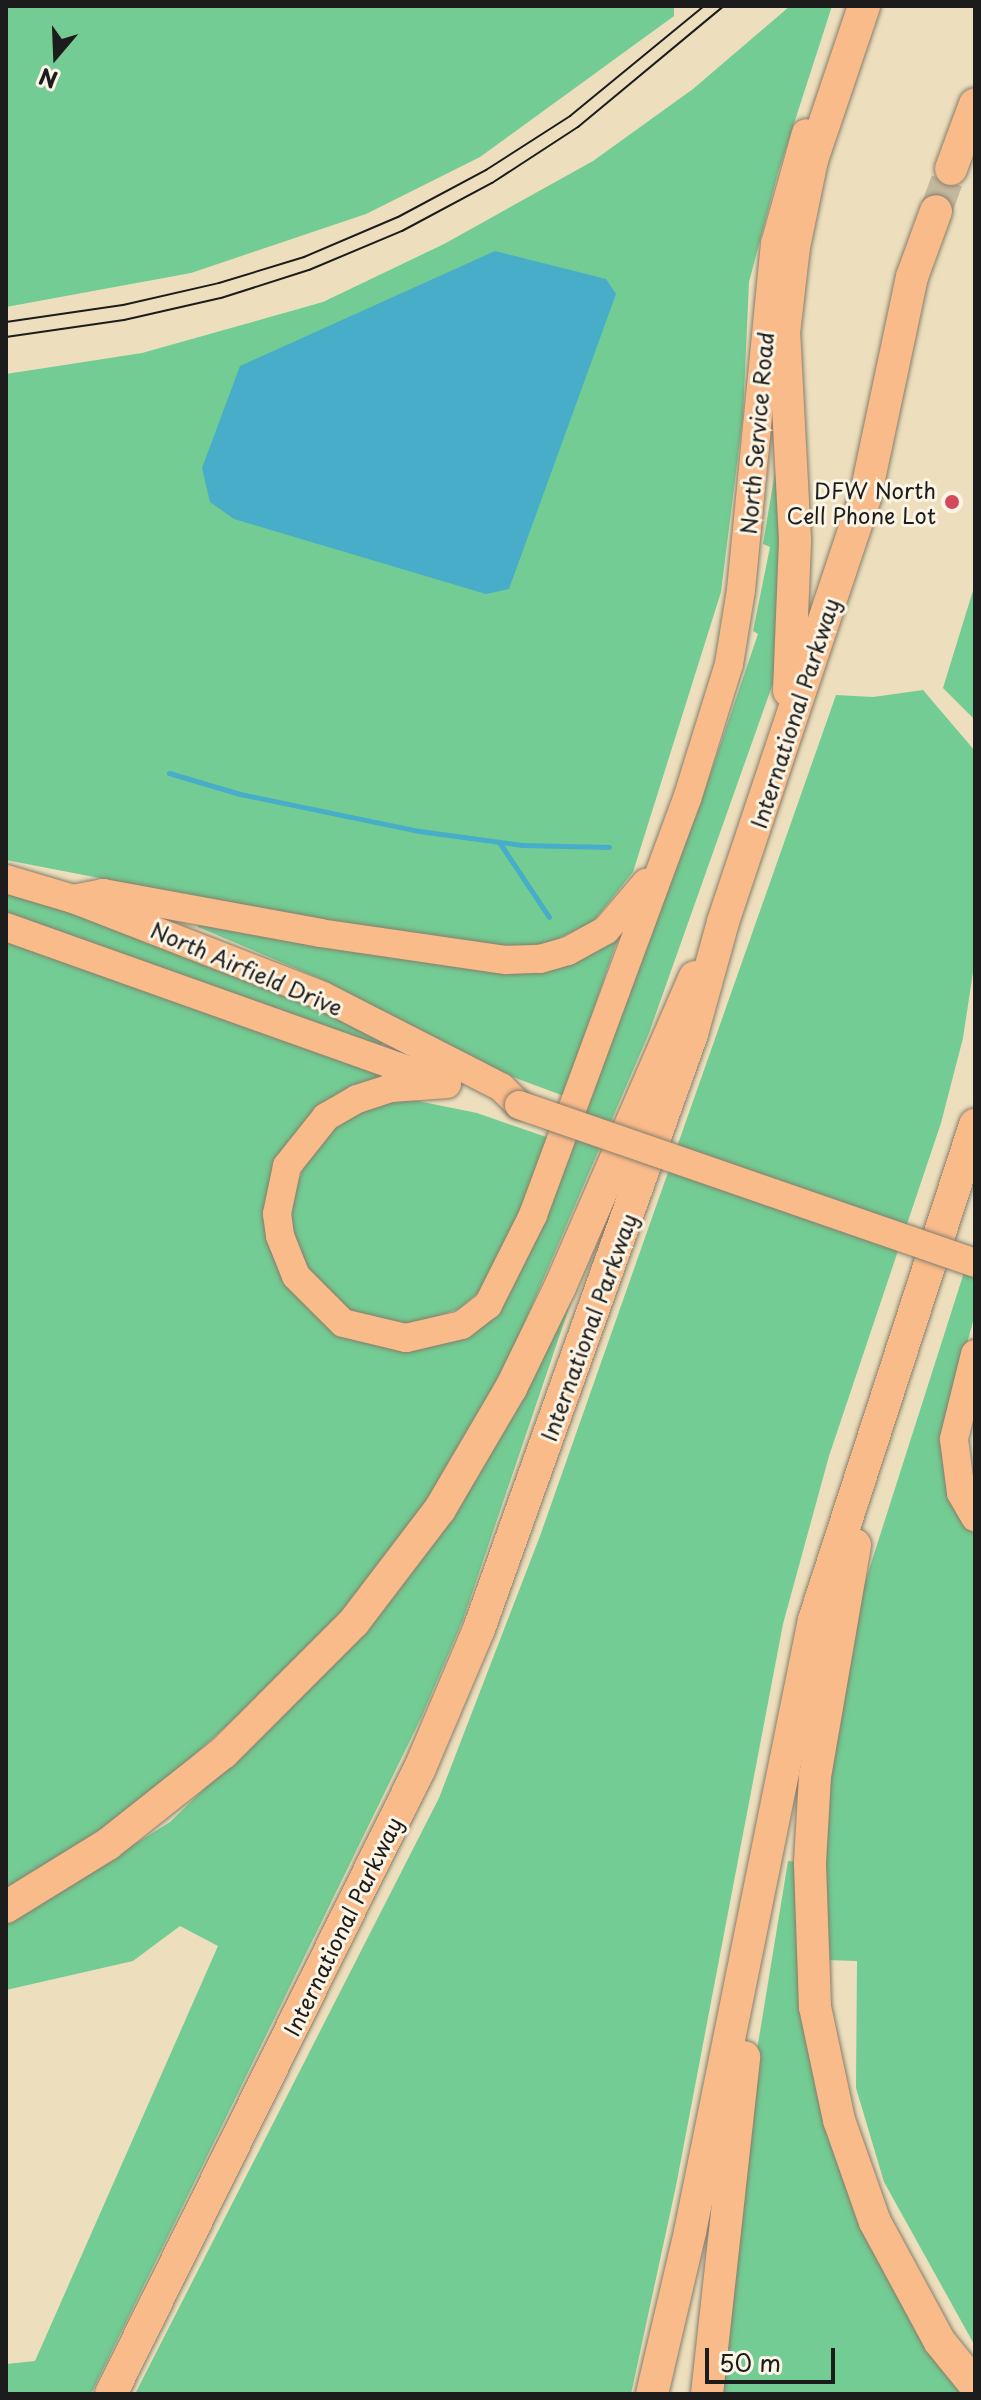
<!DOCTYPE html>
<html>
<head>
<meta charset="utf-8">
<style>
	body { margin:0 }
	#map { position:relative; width:981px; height:2400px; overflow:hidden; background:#eddfbd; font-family:"Playpen Sans",sans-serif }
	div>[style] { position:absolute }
	.green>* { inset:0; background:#73cc93 }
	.water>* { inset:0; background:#48adc8 }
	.stream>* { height:5px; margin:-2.5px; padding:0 2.5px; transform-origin:2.5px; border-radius:2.5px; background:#48adc8 }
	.highway-tunnel>* { height:32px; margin-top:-16px; transform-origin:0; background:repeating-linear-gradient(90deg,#c3b89d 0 32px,transparent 0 48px) }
	.roads { filter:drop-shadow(0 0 2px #847e6c) drop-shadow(0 0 2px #847e6c) }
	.major>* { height:28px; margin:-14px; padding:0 14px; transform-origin:14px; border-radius:14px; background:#fabb8b }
	.highway>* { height:32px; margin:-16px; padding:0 16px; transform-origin:16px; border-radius:16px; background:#fabb8b }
	.tram>* { height:2px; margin:-1px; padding:0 1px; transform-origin:1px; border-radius:1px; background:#1c1c1c }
	.bridges { filter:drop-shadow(0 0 2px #847e6c) drop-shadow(0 0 2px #847e6c) }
	.major-bridge>* { height:28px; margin:-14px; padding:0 14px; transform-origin:14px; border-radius:14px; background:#fabb8b }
	.dots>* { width:22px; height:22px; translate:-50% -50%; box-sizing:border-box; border:4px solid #fcf5e5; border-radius:50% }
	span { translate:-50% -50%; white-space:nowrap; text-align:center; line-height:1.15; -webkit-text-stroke:6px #fcf5e5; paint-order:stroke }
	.street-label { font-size:22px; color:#1c1c1c }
	.poi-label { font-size:22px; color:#1c1c1c }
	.right { translate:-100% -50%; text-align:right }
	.frame { position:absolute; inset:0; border:8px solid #1c1c1c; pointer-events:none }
	.north { position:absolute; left:16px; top:16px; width:80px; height:80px; -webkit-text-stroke:6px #fcf5e5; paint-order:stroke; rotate:199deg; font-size:22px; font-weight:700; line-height:32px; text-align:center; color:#1c1c1c }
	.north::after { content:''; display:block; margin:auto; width:28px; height:36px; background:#1c1c1c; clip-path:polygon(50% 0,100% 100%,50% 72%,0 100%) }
	.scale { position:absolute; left:705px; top:2348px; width:130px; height:36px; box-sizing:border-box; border:4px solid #1c1c1c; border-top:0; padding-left:10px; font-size:24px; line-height:28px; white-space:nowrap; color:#1c1c1c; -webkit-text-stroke:6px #fcf5e5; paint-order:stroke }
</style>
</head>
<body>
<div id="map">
	<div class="green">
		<i style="clip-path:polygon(6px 6px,674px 6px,674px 16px,480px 157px,366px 214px,191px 273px,6px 307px)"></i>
		<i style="clip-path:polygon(790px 6px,832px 6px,778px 173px,749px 282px,743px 416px,721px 592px,633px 872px,593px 922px,545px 945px,474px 945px,332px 923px,6px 860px,6px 374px,142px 353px,323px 302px,444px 244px,593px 161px,693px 89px)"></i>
		<i style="clip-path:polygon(779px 448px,786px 568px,777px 672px,649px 1033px,510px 1357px,419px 1516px,312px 1649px,121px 1821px,6px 1893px,6px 938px,383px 1076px,350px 1094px,272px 1203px,335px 1325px,474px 1324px,696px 816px,758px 634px,753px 631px,770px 547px,763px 544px)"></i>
		<i style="clip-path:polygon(975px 584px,975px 720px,943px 688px)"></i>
		<i style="clip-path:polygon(923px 690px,975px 751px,975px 959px,963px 1038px,941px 1123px,829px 1456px,783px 1624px,676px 2186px,631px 2394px,135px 2394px,439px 1798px,540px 1536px,836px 695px,873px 697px)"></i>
		<i style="clip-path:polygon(6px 887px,282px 989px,383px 1042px,379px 1048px,6px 917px)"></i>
		<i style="clip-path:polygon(199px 919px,536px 971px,561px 968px,620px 932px,564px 1096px,499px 1072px,321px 979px,198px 927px)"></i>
		<i style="clip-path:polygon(413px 1100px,477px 1113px,549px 1138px,491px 1282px,459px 1309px,403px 1327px,346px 1310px,313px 1280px,295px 1242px,290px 1203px,307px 1158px,326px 1131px,382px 1101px)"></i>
		<i style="clip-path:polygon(975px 1238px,975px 1314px,954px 1392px,952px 1498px,975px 1536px,975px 2346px,884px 2182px,856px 2088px,857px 1961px,824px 1960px,819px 1823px,845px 1645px)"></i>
		<i style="clip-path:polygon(575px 1290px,463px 1620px,422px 1716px,91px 2394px,6px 2394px,6px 2364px,35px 2361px,218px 1946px,180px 1926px,133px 1961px,6px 1990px,6px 1924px,170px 1822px,369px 1629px,410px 1574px)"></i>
		<i style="clip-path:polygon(788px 1861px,800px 1862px,815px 2069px,968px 2394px,722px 2394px,746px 2117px)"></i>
	</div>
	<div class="water">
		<i style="clip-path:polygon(495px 251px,606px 279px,616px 294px,509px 589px,486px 594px,234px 519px,210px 502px,202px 468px,240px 366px)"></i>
	</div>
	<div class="stream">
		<i style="left:169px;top:773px;width:74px;rotate:16.5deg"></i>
		<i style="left:240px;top:794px;width:183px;rotate:11.7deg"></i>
		<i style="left:419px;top:831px;width:104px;rotate:7.7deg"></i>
		<i style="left:522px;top:845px;width:87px;rotate:1.3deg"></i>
		<i style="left:499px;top:842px;width:90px;rotate:56.3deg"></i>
	</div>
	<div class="highway-tunnel">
		<i style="left:936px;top:211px;width:45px;rotate:-70.3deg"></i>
	</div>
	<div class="roads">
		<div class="major">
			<i style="left:6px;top:879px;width:70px;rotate:16.6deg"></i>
			<i style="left:73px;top:899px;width:268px;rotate:21.2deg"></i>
			<i style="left:323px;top:996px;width:200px;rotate:27.1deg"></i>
			<i style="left:501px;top:1087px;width:25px;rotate:45deg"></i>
			<i style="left:73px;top:899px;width:31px;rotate:-11deg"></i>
			<i style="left:103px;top:893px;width:221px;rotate:10.4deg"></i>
			<i style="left:320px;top:933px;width:188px;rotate:8.3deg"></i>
			<i style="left:506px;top:960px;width:34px;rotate:-2deg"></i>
			<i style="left:540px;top:959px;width:29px;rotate:-16deg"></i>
			<i style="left:568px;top:951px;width:43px;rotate:-28.9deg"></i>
			<i style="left:606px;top:930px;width:62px;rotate:-49.6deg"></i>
			<i style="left:6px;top:927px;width:459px;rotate:19.6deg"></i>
			<i style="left:447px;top:1084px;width:56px;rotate:175.9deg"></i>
			<i style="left:391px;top:1088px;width:36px;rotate:162deg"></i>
			<i style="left:357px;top:1099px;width:36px;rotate:150deg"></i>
			<i style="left:326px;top:1117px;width:63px;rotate:128.5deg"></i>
			<i style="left:287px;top:1166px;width:49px;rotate:101.8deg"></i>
			<i style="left:277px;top:1214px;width:22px;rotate:82deg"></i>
			<i style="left:280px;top:1236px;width:43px;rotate:68.2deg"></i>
			<i style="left:296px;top:1276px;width:66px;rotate:45deg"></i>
			<i style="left:343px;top:1323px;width:65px;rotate:13.4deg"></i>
			<i style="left:406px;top:1338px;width:57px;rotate:-13.1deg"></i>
			<i style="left:462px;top:1325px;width:33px;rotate:-38deg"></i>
			<i style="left:488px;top:1305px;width:101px;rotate:-63.4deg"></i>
			<i style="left:533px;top:1215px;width:444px;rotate:-69.7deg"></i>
			<i style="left:687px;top:799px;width:141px;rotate:-72.7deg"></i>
			<i style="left:729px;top:664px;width:75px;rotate:-80.8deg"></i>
			<i style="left:741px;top:590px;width:348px;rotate:-84.4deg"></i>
			<i style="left:775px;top:244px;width:115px;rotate:-74.4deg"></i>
			<i style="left:975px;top:1354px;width:88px;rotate:103.9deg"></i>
			<i style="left:954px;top:1439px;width:54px;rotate:82.6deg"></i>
			<i style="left:961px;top:1493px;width:28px;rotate:60deg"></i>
		</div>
		<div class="highway">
			<i style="left:951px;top:169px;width:69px;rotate:-69.7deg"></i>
			<i style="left:789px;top:691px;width:151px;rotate:-87.7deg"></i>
			<i style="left:795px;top:540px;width:207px;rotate:-93deg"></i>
			<i style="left:784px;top:333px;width:87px;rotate:-83.4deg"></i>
			<i style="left:794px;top:247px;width:89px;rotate:-78.3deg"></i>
			<i style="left:812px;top:160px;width:163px;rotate:-71.3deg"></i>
			<i style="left:855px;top:1545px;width:234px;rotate:99.8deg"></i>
			<i style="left:815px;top:1776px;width:88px;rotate:93.3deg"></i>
			<i style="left:810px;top:1864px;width:143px;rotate:88deg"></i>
			<i style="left:815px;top:2007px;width:116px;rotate:78deg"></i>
			<i style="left:839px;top:2120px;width:108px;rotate:70.6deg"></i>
			<i style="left:875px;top:2222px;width:136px;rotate:61.6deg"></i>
			<i style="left:940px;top:2342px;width:55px;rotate:50.9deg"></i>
			<i style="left:6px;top:1907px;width:120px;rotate:-31.7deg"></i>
			<i style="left:108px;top:1844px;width:147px;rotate:-38.4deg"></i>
			<i style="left:223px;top:1753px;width:185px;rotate:-45deg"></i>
			<i style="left:354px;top:1622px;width:142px;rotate:-52.7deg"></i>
			<i style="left:440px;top:1509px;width:140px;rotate:-59.6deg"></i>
			<i style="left:511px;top:1388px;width:112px;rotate:-64.1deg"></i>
			<i style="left:560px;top:1287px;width:338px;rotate:-66.5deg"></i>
			<i style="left:111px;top:2394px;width:698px;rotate:-63.73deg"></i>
			<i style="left:420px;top:1768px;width:151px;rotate:-67deg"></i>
			<i style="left:479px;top:1629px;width:632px;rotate:-70.3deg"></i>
			<i style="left:692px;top:1034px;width:116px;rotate:-74.5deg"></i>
			<i style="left:723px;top:922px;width:447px;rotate:-71.5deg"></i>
			<i style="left:865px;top:498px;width:226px;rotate:-78deg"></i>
			<i style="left:912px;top:277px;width:70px;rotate:-70deg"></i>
			<i style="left:652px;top:2394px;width:166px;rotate:-76.8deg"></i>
			<i style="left:690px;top:2232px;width:624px;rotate:-78.55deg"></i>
			<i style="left:814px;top:1620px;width:521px;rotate:-71.98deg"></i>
			<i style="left:707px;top:2394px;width:339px;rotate:-83.7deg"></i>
		</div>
	</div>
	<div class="tram">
		<i style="left:6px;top:322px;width:118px;rotate:-8.3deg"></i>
		<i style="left:123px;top:305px;width:98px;rotate:-12.9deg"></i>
		<i style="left:219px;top:283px;width:89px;rotate:-17deg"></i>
		<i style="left:304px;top:257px;width:102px;rotate:-23.1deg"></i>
		<i style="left:398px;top:217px;width:100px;rotate:-28.1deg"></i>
		<i style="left:486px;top:170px;width:100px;rotate:-32.7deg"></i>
		<i style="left:570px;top:116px;width:173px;rotate:-39.4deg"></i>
		<i style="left:6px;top:337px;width:119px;rotate:-8.2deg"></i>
		<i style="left:124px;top:320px;width:99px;rotate:-12.8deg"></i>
		<i style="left:221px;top:298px;width:92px;rotate:-17.7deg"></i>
		<i style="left:309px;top:270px;width:101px;rotate:-22.8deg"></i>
		<i style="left:402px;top:231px;width:102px;rotate:-28.1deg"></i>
		<i style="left:492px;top:183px;width:103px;rotate:-33.1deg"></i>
		<i style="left:578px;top:127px;width:190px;rotate:-39.7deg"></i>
	</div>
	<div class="bridges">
		<div class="major-bridge">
			<i style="left:519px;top:1105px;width:483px;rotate:19.1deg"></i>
		</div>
	</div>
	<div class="dots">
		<i style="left:952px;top:502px;background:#d1495b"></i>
	</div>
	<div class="street-label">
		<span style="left:756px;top:433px;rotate:-85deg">North Service Road</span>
		<span style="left:794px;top:713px;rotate:-72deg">International Parkway</span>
		<span style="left:247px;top:968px;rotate:23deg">North Airfield Drive</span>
		<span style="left:588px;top:1327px;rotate:-70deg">International Parkway</span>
		<span style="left:342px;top:1926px;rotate:-64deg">International Parkway</span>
	</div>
	<div class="poi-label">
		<span class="right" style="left:936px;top:502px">DFW North<br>Cell Phone Lot</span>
	</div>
	<div class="frame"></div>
	<div class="north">N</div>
	<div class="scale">50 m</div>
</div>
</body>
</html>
